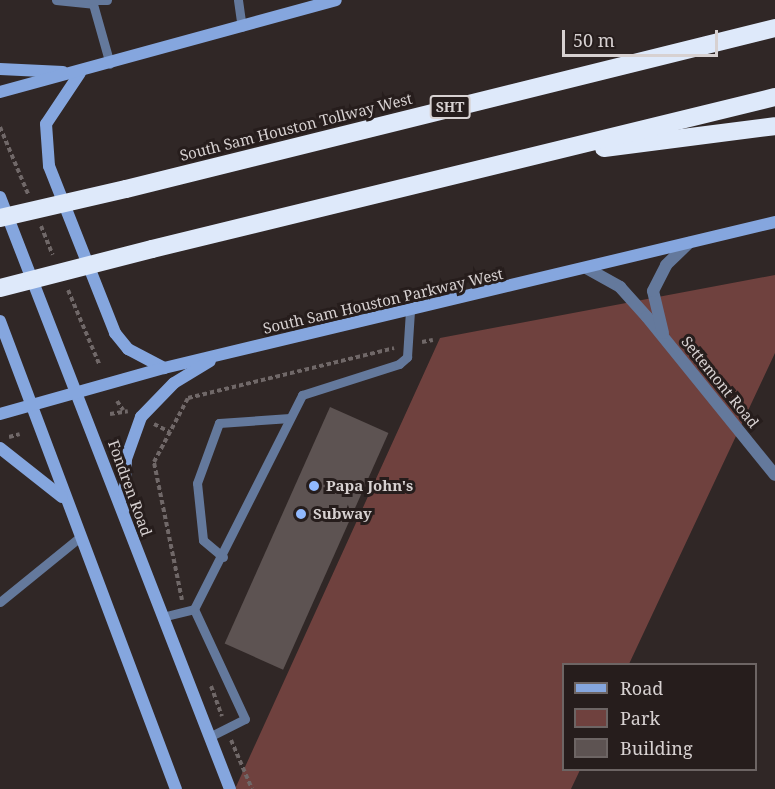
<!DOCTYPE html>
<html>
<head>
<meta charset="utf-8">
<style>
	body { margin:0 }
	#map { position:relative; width:775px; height:789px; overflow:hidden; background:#302726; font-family:"Noto Serif",serif }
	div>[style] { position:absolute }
	.green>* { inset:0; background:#6f413e }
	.building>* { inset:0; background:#5d5352; transform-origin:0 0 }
	.path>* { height:4px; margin-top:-2px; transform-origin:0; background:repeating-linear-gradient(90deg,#706868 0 4.5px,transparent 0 7.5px) }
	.service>* { height:9px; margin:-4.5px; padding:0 4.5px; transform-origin:4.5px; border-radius:4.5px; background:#64799c }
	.minor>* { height:12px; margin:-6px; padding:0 6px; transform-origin:6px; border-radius:6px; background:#64799c }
	.secondary>* { height:12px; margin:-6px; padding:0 6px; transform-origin:6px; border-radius:6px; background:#85a6de }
	.motorway>* { height:18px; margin:-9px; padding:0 9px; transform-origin:9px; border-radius:9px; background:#dee9fa }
	.motorway-bridge>* { height:18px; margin:-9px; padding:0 9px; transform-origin:9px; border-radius:9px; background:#dee9fa }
	.dots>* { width:16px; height:16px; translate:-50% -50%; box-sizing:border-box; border:3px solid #261d1c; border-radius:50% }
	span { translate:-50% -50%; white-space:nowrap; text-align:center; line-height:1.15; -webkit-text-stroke:6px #261d1c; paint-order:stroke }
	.shield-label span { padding:2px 4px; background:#261d1c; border:2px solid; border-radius:4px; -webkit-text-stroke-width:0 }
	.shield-label { font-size:14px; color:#d7d1d1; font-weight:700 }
	.street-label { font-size:15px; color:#d7d1d1 }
	.poi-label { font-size:15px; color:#d7d1d1; font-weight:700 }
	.left { translate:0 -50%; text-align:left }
	.legend { position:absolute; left:562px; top:663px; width:195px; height:108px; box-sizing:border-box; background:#261d1c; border:2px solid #6d6564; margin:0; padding:8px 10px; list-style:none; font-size:18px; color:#d7d1d1 }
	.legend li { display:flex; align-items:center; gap:12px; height:30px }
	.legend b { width:30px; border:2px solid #6d6564 }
	.scale { position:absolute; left:562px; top:30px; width:156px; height:27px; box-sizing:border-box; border:3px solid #d7d1d1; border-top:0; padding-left:8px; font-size:18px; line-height:21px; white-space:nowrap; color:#d7d1d1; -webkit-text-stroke:4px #261d1c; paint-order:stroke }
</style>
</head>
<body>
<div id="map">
	<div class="green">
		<i style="clip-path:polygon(775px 275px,775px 353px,629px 664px,564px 664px,564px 770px,580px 770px,571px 789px,235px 789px,440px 338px)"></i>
	</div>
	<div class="building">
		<i style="left:330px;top:407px;width:64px;height:259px;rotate:24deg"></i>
	</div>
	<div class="path">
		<i style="left:0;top:127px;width:73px;rotate:67.3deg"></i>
		<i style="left:41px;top:226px;width:31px;rotate:68deg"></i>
		<i style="left:68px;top:290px;width:82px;rotate:67.2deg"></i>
		<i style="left:422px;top:342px;width:11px;rotate:-10deg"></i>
		<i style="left:117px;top:401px;width:11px;rotate:56deg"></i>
		<i style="left:110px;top:414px;width:18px;rotate:-9deg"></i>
		<i style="left:154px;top:424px;width:18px;rotate:27deg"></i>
		<i style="left:9px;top:437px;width:11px;rotate:-15deg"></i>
		<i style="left:182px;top:600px;width:141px;rotate:-101.5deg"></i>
		<i style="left:154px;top:462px;width:72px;rotate:-62deg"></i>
		<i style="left:188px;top:398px;width:212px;rotate:-13.6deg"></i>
		<i style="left:211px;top:686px;width:32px;rotate:70deg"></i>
		<i style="left:231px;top:740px;width:53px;rotate:66.8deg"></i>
	</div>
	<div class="service">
		<i style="left:56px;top:0;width:37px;rotate:6deg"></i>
		<i style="left:93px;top:4px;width:62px;rotate:74.2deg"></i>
		<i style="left:92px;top:0;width:15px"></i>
		<i style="left:238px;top:0;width:27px;rotate:82deg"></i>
		<i style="left:223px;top:557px;width:26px;rotate:-140deg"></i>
		<i style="left:203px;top:540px;width:57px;rotate:-96deg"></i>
		<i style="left:197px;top:483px;width:64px;rotate:-69.9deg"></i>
		<i style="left:219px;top:423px;width:71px;rotate:-4deg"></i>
		<i style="left:0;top:602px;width:103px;rotate:-39.1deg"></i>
		<i style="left:162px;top:617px;width:33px;rotate:-14deg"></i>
		<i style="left:209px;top:737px;width:40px;rotate:-26.6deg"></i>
		<i style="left:245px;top:719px;width:121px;rotate:-114.9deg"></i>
		<i style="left:194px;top:609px;width:240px;rotate:-63.2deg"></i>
		<i style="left:302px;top:395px;width:102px;rotate:-17.7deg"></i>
		<i style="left:399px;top:364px;width:11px;rotate:-41deg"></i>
		<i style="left:407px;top:357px;width:47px;rotate:-86.3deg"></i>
	</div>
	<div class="minor">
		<i style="left:588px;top:269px;width:37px;rotate:29deg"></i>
		<i style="left:620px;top:287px;width:40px;rotate:48deg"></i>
		<i style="left:647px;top:317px;width:203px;rotate:51deg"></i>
		<i style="left:663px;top:333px;width:43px;rotate:-103.4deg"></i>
		<i style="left:653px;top:291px;width:29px;rotate:-63deg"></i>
		<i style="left:666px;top:265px;width:32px;rotate:-44deg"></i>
	</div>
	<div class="secondary">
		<i style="left:0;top:69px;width:63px;rotate:2.7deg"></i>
		<i style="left:80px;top:73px;width:61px;rotate:123.7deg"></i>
		<i style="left:46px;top:124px;width:42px;rotate:85.9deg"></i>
		<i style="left:49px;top:166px;width:180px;rotate:68.4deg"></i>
		<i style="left:115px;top:333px;width:21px;rotate:51deg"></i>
		<i style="left:128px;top:349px;width:41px;rotate:27.8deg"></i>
		<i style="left:0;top:92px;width:348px;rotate:-15.3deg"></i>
		<i style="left:0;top:197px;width:635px;rotate:68.77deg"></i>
		<i style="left:0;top:321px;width:500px;rotate:69.4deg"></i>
		<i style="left:0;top:414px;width:170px;rotate:-15.7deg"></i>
		<i style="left:164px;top:368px;width:628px;rotate:-13.44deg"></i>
		<i style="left:0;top:448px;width:79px;rotate:38.3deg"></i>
		<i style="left:124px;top:508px;width:49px;rotate:-87.7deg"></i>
		<i style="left:126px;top:459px;width:45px;rotate:-70.3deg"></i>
		<i style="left:141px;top:417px;width:47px;rotate:-45.9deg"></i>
		<i style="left:174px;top:383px;width:42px;rotate:-31.4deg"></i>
	</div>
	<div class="motorway">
		<i style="left:604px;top:148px;width:172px;rotate:-7.3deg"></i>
		<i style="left:126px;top:189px;width:669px;rotate:-13.93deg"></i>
		<i style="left:152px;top:249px;width:641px;rotate:-13.71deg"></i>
	</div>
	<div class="motorway-bridge">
		<i style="left:0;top:218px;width:129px;rotate:-13deg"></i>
		<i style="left:0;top:288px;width:157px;rotate:-14.4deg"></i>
	</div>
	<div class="dots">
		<i style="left:314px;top:486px;background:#90b8fd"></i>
		<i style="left:301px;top:514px;background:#90b8fd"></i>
	</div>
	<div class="shield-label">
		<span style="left:450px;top:107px">SHT</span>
	</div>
	<div class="street-label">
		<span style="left:296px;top:127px;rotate:-14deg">South Sam Houston Tollway West</span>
		<span style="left:383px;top:301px;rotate:-13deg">South Sam Houston Parkway West</span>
		<span style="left:720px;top:382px;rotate:51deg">Settemont Road</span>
		<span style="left:130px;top:488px;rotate:70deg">Fondren Road</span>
	</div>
	<div class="poi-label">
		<span class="left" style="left:326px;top:486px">Papa John's</span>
		<span class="left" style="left:313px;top:514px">Subway</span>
	</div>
	<ul class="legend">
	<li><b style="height:8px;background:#85a6de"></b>Road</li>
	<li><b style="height:16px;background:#6f413e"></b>Park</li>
	<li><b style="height:16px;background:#5d5352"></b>Building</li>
	</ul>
	<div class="scale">50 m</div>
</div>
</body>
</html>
